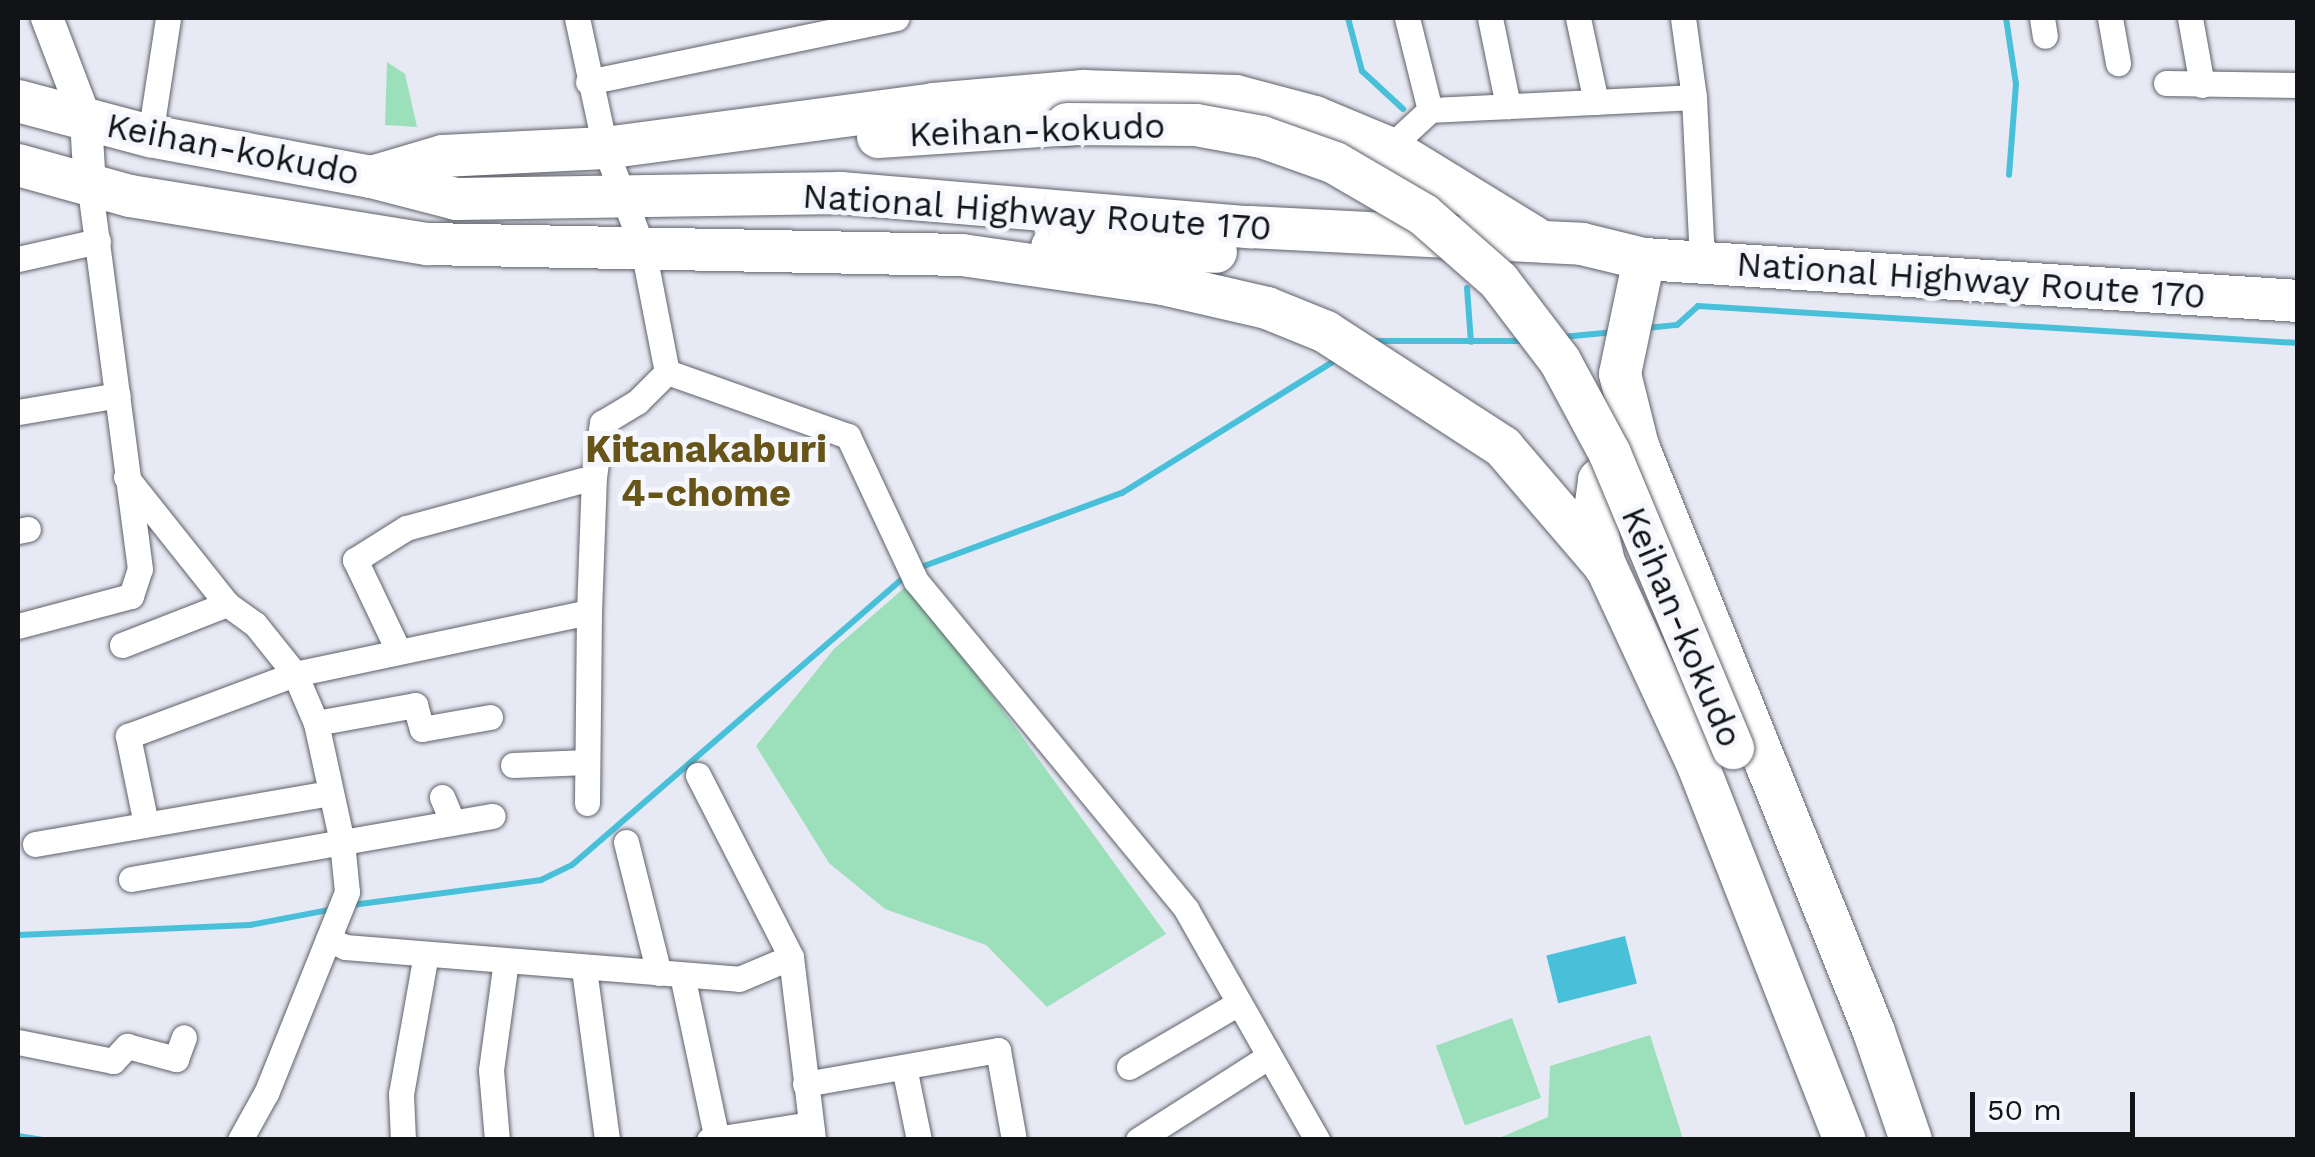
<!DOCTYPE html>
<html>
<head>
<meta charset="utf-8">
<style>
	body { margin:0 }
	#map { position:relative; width:2315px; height:1157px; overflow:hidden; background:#e7e9f4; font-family:"Work Sans",sans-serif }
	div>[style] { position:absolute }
	.green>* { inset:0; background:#9cdfbb; transform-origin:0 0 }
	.water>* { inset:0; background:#48c0d9; transform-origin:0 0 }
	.stream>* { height:6px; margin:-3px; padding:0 3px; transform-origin:3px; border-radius:3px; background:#48c0d9 }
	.roads { filter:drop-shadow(0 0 2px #5f616a) drop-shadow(0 0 2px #5f616a) }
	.minor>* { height:25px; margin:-12.5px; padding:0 12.5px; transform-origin:12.5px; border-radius:12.5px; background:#fff }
	.tertiary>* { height:32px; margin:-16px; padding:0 16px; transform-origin:16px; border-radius:16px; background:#fff }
	.trunk>* { height:42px; margin:-21px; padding:0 21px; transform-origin:21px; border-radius:21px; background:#fff }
	.bridges { filter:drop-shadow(0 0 2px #5f616a) drop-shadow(0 0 2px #5f616a) }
	.trunk-bridge>* { height:42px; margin:-21px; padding:0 21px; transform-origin:21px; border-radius:21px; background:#fff }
	span { translate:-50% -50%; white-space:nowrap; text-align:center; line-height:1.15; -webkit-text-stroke:10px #f5f7fd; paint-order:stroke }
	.street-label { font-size:35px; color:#121316 }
	.neighbourhood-label { font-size:38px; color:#665418; font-weight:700 }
	.frame { position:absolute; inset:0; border:20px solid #121316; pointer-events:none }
	.scale { position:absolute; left:1970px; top:1092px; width:165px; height:45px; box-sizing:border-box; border:5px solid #121316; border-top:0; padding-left:12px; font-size:30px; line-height:35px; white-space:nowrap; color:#121316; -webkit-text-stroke:8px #f5f7fd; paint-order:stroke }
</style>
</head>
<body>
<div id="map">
	<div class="green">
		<i style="clip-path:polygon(387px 62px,405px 74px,417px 127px,385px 125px)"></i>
		<i style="clip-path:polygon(910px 583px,1166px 934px,1047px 1007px,986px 945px,885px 909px,829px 863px,756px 746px,834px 649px)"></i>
		<i style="left:1512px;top:1018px;width:85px;height:81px;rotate:70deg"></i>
		<i style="clip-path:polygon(1650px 1035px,1683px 1139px,1497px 1139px,1548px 1117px,1550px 1066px)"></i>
	</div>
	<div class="water">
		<i style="left:1625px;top:936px;width:49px;height:81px;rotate:76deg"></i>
	</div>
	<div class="stream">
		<i style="left:1348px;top:18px;width:55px;rotate:75.2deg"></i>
		<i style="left:1362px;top:71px;width:56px;rotate:42.8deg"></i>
		<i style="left:2006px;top:18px;width:67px;rotate:81.4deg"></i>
		<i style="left:2016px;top:84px;width:91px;rotate:94.4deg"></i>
		<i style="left:1467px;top:288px;width:54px;rotate:85.8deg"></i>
		<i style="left:1647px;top:328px;width:30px;rotate:-6deg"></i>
		<i style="left:1677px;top:325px;width:28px;rotate:-42deg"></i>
		<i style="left:1698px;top:306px;width:601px;rotate:3.53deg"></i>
		<i style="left:1562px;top:337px;width:53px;rotate:-5.4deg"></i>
		<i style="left:1368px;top:341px;width:157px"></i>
		<i style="left:916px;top:569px;width:220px;rotate:-20.3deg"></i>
		<i style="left:1122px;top:493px;width:252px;rotate:-31.9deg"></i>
		<i style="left:352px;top:905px;width:191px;rotate:-7.5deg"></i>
		<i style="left:541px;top:880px;width:34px;rotate:-26deg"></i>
		<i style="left:572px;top:865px;width:442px;rotate:-40.9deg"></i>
		<i style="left:18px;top:935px;width:232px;rotate:-2.5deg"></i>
		<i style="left:250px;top:925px;width:86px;rotate:-10.8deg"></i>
		<i style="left:18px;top:1136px;width:25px;rotate:9deg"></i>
	</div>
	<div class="roads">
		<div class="minor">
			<i style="left:577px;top:18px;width:133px;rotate:77.8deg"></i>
			<i style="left:605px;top:148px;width:108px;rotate:69.4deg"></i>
			<i style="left:643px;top:249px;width:125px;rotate:79deg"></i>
			<i style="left:667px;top:372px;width:192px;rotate:19.5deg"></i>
			<i style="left:848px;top:436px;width:160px;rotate:64.9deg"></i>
			<i style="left:916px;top:581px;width:425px;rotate:50.5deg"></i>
			<i style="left:1186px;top:909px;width:266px;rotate:60.4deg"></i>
			<i style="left:1407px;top:18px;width:95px;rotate:76deg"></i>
			<i style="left:1490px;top:18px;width:90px;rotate:78.4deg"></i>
			<i style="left:1578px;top:18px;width:86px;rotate:77.9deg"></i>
			<i style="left:1683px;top:18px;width:80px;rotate:82.1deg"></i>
			<i style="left:1694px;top:97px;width:165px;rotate:87.2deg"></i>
			<i style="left:2042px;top:18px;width:18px;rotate:81deg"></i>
			<i style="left:2110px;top:18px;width:46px;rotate:79.9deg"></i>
			<i style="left:2190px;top:18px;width:68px;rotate:79.8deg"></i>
			<i style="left:588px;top:82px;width:315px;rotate:-11.7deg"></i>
			<i style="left:2166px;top:83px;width:132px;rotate:0.9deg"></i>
			<i style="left:150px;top:136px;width:119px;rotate:-81.3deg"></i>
			<i style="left:1389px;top:148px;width:56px;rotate:-42.8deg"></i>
			<i style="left:1430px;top:110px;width:264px;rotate:-2.8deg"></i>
			<i style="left:18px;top:259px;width:82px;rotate:-12.7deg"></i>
			<i style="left:18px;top:412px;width:101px;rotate:-9.6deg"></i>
			<i style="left:126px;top:477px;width:162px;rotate:51.5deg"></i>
			<i style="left:227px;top:604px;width:34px;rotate:36deg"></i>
			<i style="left:255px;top:624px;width:64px;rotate:51.3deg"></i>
			<i style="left:295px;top:674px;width:53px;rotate:66.8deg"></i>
			<i style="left:316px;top:723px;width:122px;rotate:77.7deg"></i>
			<i style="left:342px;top:842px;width:50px;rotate:84.3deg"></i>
			<i style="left:347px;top:892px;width:217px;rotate:111.9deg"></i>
			<i style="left:266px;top:1093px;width:54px;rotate:119deg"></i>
			<i style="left:18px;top:531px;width:10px;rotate:-11deg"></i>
			<i style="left:18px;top:626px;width:117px;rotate:-14.9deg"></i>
			<i style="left:131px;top:596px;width:28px;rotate:-72deg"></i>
			<i style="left:140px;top:569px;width:385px;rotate:-97.5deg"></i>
			<i style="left:122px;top:645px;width:113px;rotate:-21.3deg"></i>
			<i style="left:398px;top:650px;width:100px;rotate:-115.5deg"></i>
			<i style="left:355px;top:560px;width:60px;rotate:-32.1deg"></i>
			<i style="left:406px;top:528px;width:195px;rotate:-15.2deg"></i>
			<i style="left:594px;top:477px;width:55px;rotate:-81.6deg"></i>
			<i style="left:602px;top:423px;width:41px;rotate:-31deg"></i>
			<i style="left:637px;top:402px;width:42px;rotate:-45deg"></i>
			<i style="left:316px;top:723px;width:101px;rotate:-10.3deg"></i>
			<i style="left:415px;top:705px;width:25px;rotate:74deg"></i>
			<i style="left:422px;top:729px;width:69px;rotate:-10deg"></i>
			<i style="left:513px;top:765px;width:74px;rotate:-2.3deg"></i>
			<i style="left:698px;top:775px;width:204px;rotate:62.9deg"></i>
			<i style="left:791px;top:957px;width:184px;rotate:83.1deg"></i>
			<i style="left:442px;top:797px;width:26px;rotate:67deg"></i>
			<i style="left:587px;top:803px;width:191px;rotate:-89.4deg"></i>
			<i style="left:146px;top:824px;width:90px;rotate:-101.6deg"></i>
			<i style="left:128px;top:736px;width:178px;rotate:-20.4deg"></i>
			<i style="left:295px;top:674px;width:300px;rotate:-11.9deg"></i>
			<i style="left:589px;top:612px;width:135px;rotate:-87.9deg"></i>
			<i style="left:626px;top:842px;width:135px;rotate:75.9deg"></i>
			<i style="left:35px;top:844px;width:300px;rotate:-9.8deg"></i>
			<i style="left:131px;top:879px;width:367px;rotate:-9.9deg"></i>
			<i style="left:328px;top:939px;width:19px;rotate:25deg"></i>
			<i style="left:345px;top:947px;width:395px;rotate:4.6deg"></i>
			<i style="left:739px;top:979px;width:56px;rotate:-22.9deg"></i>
			<i style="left:584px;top:969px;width:173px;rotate:82.3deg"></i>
			<i style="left:682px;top:975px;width:169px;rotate:78deg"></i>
			<i style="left:18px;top:1042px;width:97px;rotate:11.3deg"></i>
			<i style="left:113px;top:1061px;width:21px;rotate:-47deg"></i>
			<i style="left:127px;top:1046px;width:51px;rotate:14.9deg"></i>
			<i style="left:176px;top:1059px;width:23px;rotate:-70deg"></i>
			<i style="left:904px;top:1067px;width:75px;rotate:78.4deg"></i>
			<i style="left:1129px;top:1067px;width:125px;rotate:-30.3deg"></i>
			<i style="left:805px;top:1084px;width:196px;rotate:-10deg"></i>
			<i style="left:998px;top:1050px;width:91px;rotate:79.9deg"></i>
			<i style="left:403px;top:1140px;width:46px;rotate:-92.5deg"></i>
			<i style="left:401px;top:1094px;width:142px;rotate:-79.9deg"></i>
			<i style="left:497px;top:1140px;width:70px;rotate:-94.9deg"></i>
			<i style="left:491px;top:1070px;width:110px;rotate:-82.2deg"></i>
			<i style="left:709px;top:1140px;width:103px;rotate:-8.9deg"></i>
			<i style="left:1138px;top:1140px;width:154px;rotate:-32.6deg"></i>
		</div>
		<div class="tertiary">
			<i style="left:47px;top:18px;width:109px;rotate:69.1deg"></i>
			<i style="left:86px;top:120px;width:67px;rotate:86.6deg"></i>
		</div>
		<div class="trunk">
			<i style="left:18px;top:101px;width:137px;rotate:14.9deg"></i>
			<i style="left:150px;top:136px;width:225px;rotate:10.5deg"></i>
			<i style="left:371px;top:177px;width:29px"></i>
			<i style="left:878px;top:137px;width:189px;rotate:-3.9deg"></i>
			<i style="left:18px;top:165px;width:116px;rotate:15.5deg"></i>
			<i style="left:130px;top:196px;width:302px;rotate:9.2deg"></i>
			<i style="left:428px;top:244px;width:534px;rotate:1.18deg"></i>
			<i style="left:962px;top:255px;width:203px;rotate:8.2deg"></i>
			<i style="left:1163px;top:284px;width:107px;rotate:13deg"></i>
			<i style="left:1267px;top:308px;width:64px;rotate:22.1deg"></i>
			<i style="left:1326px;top:332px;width:211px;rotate:33deg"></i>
			<i style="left:1503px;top:447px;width:158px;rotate:49.4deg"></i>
			<i style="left:1606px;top:567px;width:216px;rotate:65.1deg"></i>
			<i style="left:1697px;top:763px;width:405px;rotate:68.6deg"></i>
			<i style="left:371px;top:177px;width:88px;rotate:14.5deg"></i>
			<i style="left:456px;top:199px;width:385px;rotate:-0.9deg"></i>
			<i style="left:841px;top:193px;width:410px;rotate:4.8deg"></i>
			<i style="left:1250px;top:227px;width:332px;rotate:2.9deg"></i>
			<i style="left:1582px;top:244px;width:64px;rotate:13.6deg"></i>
			<i style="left:1644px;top:259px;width:655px;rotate:3.67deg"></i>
			<i style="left:372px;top:177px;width:74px;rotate:-16.5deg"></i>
			<i style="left:443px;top:156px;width:162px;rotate:-2.8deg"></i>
			<i style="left:605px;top:148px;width:331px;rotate:-7.6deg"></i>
			<i style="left:933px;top:104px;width:151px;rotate:-5deg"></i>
			<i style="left:1083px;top:91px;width:153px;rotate:1.9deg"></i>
			<i style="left:1236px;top:96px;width:82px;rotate:14.9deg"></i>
			<i style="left:1315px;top:117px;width:80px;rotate:22.7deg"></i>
			<i style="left:1389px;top:148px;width:170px;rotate:31.5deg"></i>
			<i style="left:1052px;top:247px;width:164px;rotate:1.7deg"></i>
			<i style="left:1644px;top:259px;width:117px;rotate:101.8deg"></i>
			<i style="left:1620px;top:374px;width:74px;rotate:76deg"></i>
			<i style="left:1638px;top:446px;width:632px;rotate:68.06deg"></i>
			<i style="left:1874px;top:1032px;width:114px;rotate:71.1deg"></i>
			<i style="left:1605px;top:567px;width:51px;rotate:-102.4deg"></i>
			<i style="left:1594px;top:517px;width:37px;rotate:-82deg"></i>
			<i style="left:1599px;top:480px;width:52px;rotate:-41.1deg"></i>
		</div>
	</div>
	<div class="bridges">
		<div class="trunk-bridge">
			<i style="left:1067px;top:124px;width:129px;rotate:0.4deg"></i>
			<i style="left:1196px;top:125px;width:67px;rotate:10.3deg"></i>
			<i style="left:1262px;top:137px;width:77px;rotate:19.6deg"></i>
			<i style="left:1335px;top:163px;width:103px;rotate:30.3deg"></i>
			<i style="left:1424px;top:215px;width:100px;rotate:41.3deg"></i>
			<i style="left:1499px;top:281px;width:101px;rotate:52.7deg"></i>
			<i style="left:1560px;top:361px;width:106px;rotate:61.7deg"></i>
			<i style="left:1610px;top:454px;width:319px;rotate:67.3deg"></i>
		</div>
	</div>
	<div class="street-label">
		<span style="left:1037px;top:130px;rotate:-2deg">Keihan-kokudo</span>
		<span style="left:233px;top:149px;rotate:11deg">Keihan-kokudo</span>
		<span style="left:1037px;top:212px;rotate:4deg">National Highway Route 170</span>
		<span style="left:1971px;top:280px;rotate:4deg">National Highway Route 170</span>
		<span style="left:1682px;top:627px;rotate:67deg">Keihan-kokudo</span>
	</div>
	<div class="neighbourhood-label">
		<span style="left:706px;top:472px">Kitanakaburi<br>4-chome</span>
	</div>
	<div class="frame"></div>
	<div class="scale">50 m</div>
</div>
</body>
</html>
